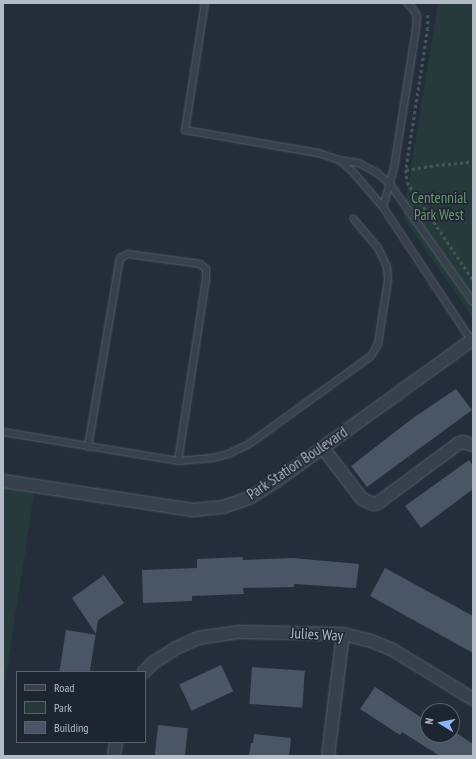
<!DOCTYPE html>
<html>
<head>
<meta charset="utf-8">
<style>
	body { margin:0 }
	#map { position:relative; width:476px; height:759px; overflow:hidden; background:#242e3b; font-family:"PT Sans Narrow",sans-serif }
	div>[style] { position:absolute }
	.green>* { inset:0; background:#263a3c }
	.building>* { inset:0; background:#4a5665; transform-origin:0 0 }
	.path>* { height:2.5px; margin-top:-1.25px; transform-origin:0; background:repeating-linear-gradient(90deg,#445759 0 3px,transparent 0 6px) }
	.roads { filter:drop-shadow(0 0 1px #565e69) drop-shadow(0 0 1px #565e69) }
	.service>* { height:6px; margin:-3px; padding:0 3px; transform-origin:3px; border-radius:3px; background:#38404b }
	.minor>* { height:12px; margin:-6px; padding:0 6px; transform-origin:6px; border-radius:6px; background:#38404b }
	span { translate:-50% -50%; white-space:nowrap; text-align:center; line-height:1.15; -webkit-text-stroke:3px #1d2530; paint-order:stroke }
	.park-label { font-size:15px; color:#6b9774 }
	.street-label { font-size:15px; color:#b3bbc7 }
	.frame { position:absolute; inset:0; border:4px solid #b3bbc7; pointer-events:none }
	.legend { position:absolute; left:16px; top:671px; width:130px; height:72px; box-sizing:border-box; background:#1d2530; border:1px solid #59616c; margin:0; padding:5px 7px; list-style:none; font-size:12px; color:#b3bbc7 }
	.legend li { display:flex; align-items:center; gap:8px; height:20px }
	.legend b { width:20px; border:1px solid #59616c }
	.north { position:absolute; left:420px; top:703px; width:40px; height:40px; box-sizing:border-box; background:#1d2530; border:1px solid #59616c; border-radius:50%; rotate:280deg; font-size:11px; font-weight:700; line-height:16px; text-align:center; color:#b3bbc7 }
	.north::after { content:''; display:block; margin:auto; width:14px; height:18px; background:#8cb6f3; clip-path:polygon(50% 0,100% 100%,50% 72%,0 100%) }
</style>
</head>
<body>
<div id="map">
	<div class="green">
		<i style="clip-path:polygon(438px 3px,473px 3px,473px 318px,403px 217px)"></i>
		<i style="clip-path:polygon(3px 487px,34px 494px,3px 694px)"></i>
	</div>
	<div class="building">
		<i style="clip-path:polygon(456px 389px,472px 410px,367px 487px,351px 466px,413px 418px)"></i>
		<i style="clip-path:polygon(469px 460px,473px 466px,473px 489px,421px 528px,405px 506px)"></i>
		<i style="clip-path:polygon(242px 557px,243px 560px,293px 558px,359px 564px,356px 588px,294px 584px,294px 587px,243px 588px,244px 594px,192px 596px,192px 601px,143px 603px,142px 570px,197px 568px,197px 559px)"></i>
		<i style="clip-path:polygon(385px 568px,473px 616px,473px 653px,370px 596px)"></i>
		<i style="clip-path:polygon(104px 575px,124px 603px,98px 620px,96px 634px,72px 598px)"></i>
		<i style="left:66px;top:630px;width:30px;height:42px;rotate:9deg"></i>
		<i style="left:221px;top:665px;width:29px;height:46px;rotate:65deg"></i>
		<i style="left:252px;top:667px;width:53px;height:37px;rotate:4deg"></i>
		<i style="clip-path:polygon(375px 687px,428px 722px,428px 735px,452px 735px,452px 730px,473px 744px,473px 756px,440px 756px,402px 732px,400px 735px,360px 709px)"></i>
		<i style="left:158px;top:725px;width:30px;height:31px;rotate:6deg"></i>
		<i style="clip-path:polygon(254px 734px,291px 738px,289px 756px,251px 756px,249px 755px,251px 743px,253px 743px)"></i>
	</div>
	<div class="path">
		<i style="left:428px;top:15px;width:13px;rotate:90deg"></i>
		<i style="left:428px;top:28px;width:144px;rotate:98.8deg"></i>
		<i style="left:406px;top:170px;width:12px;rotate:85deg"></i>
		<i style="left:407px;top:182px;width:118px;rotate:56deg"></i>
		<i style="left:406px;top:170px;width:30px;rotate:-9deg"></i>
		<i style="left:436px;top:165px;width:37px;rotate:-5deg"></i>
	</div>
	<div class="roads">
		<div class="service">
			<i style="left:205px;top:3px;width:129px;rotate:98.9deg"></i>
			<i style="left:185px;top:130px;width:135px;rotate:9.8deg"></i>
			<i style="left:318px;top:153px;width:22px;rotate:18deg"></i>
			<i style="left:339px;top:160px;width:20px;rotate:9deg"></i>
			<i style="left:359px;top:163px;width:21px;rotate:29deg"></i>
			<i style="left:377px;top:173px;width:17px;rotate:40deg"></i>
			<i style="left:390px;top:184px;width:144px;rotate:54.9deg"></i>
			<i style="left:341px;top:161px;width:16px;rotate:43deg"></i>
			<i style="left:353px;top:172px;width:46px;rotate:49.4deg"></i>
			<i style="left:383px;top:207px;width:159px;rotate:56.5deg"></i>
			<i style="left:383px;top:207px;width:41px;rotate:-74.2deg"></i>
			<i style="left:394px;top:168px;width:141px;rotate:-81deg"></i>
			<i style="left:416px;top:29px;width:13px;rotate:-86deg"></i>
			<i style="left:417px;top:16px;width:8px;rotate:-120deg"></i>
			<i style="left:413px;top:9px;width:8px;rotate:-135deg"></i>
			<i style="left:3px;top:432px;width:177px;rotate:9.4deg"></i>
			<i style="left:178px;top:461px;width:35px;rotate:-5deg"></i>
			<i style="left:213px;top:458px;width:16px;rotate:-15deg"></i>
			<i style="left:228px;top:454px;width:23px;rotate:-25deg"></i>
			<i style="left:249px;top:444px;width:150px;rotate:-35.8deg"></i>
			<i style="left:371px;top:356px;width:14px;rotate:-60deg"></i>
			<i style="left:378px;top:344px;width:65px;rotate:-81.1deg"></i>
			<i style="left:388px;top:280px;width:13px;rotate:-94deg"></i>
			<i style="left:387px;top:267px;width:21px;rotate:-115deg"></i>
			<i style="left:378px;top:248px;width:38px;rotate:-130deg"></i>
			<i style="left:88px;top:447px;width:192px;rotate:-80.4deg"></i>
			<i style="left:120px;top:258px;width:9px;rotate:-27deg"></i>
			<i style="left:128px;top:254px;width:73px;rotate:7.9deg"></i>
			<i style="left:200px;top:264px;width:8px;rotate:40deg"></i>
			<i style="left:206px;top:269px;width:10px;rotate:90deg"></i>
			<i style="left:206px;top:279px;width:184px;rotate:98.7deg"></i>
		</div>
		<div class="minor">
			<i style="left:323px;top:448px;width:64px;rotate:52.6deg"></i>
			<i style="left:362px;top:499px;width:12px;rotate:24deg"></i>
			<i style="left:373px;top:504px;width:5px;rotate:-11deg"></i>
			<i style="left:378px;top:503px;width:101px;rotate:-36.5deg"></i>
			<i style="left:459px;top:443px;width:4px;rotate:-14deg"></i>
			<i style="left:463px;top:442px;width:10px;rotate:17deg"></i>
			<i style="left:3px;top:481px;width:192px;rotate:8.7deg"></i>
			<i style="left:193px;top:510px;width:30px;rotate:-6deg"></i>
			<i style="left:223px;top:507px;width:28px;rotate:-19deg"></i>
			<i style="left:249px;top:498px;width:31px;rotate:-32deg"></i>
			<i style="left:275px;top:482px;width:244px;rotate:-35.8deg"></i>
			<i style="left:144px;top:672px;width:13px;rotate:-45deg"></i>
			<i style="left:153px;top:663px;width:27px;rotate:-33deg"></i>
			<i style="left:176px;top:648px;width:24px;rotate:-24deg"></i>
			<i style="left:198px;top:638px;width:40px;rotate:-8.5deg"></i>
			<i style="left:238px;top:632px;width:105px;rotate:1.1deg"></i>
			<i style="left:343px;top:634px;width:29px;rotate:14deg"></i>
			<i style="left:371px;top:641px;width:24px;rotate:22deg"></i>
			<i style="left:393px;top:650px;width:94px;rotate:31.5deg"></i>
			<i style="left:114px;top:756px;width:14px;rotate:-82deg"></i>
			<i style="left:328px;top:756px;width:123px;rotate:-83deg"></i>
		</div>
	</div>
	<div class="park-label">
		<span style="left:439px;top:206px">Centennial<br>Park West</span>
	</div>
	<div class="street-label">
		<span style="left:297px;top:463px;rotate:-34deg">Park Station Boulevard</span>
		<span style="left:317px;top:634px;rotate:3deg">Julies Way</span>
	</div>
	<div class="frame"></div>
	<ul class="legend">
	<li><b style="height:5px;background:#38404b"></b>Road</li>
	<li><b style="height:11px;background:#263a3c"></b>Park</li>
	<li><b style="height:11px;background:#4a5665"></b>Building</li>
	</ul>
	<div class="north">N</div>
</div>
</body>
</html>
